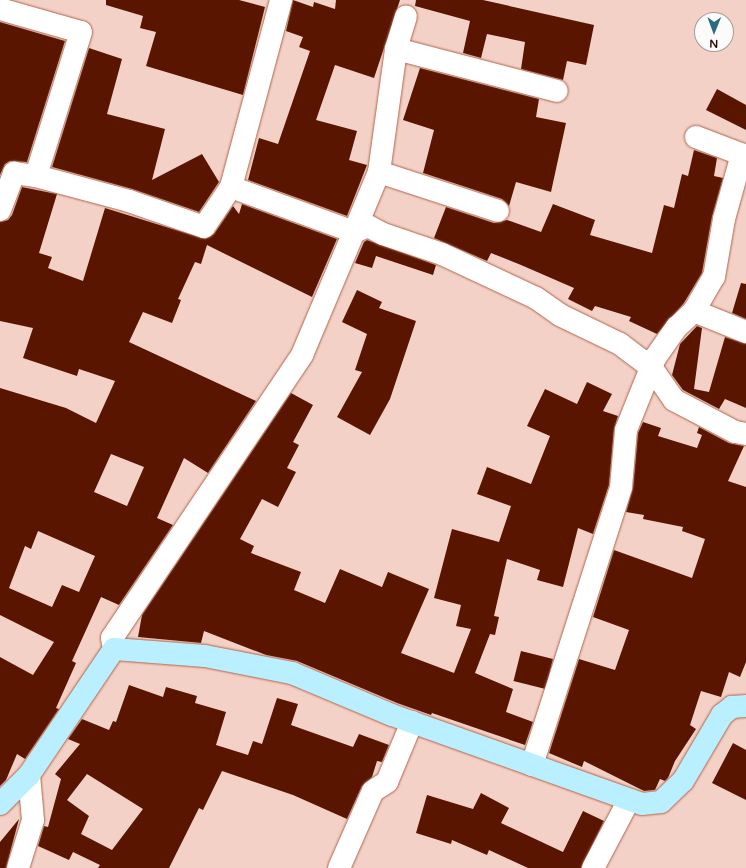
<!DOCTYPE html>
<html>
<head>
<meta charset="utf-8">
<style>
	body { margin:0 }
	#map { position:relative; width:746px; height:868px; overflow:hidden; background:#f4d1c6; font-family:"Varela Round",sans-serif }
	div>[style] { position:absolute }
	.building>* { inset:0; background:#591500; transform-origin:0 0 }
	.roads { filter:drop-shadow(0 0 1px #b0654c) drop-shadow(0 0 1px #b0654c) }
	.minor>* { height:22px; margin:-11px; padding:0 11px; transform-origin:11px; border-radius:11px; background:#fff }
	.major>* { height:22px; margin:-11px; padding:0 11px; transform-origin:11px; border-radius:11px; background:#b9effe }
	span { translate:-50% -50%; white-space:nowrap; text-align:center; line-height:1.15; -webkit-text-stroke:4px #fbfbfb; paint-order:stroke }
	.north { position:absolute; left:694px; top:12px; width:40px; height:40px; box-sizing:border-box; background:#fbfbfb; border:1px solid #a79b98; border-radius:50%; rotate:181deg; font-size:11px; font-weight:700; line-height:16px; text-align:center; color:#290c04 }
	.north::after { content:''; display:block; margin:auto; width:14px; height:18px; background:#2a6c7e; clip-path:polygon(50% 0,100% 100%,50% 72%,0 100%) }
</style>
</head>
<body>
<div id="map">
	<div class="building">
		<i style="clip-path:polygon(106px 0,239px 0,265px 7px,243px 95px,146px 66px,156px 32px,140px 28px,143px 16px,106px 5px)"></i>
		<i style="clip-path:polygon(293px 0,313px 7px,314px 2px,335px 9px,336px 0,400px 0,374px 78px,335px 65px,316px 120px,357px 131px,349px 160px,367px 165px,347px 216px,248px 180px,259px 138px,278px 144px,310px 51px,299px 47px,303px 37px,286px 31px)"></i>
		<i style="clip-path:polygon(416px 0,483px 0,594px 25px,586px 65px,567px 61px,563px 80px,521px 69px,525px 42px,487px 34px,481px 58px,463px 53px,470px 21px,415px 6px)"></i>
		<i style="clip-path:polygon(0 22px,65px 41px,27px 162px,10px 161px,5px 164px,0 175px)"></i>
		<i style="clip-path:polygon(89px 48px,122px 59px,107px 114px,165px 129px,152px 180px,202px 154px,219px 182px,199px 212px,132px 189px,52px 167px)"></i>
		<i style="clip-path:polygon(420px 68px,539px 99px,536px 117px,566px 123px,551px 192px,516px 182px,509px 206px,502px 199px,423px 173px,434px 130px,403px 120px)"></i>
		<i style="clip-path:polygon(717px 89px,746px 105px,746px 130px,706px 110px)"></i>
		<i style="clip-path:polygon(694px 150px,717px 158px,714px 176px,723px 178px,712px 217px,702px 273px,684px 303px,657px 334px,629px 321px,631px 317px,595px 306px,592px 311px,568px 299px,574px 288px,521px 265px,491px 253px,487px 261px,434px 238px,446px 207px,494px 223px,507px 220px,541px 232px,553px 204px,595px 220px,590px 235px,652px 253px,664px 205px,674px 208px,682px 174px,688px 176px)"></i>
		<i style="clip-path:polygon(evenodd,22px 187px,57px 194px,39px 253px,52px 257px,48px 268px,83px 281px,105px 208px,205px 239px,214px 234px,233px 206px,239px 214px,242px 204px,337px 239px,312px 297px,207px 245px,201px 264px,195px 262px,178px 299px,181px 300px,172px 323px,143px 312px,129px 342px,256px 401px,208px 473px,184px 458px,157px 518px,173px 525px,119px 605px,101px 597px,72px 661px,76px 663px,56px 708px,59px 709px,25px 759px,17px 754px,6px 780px,0 786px,0 657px,33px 675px,54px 642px,0 615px,0 388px,66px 408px,96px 423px,115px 381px,79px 369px,77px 376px,23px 358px,33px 328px,0 321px,0 222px,8px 220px,12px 215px,22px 187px,111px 454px,144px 467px,127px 506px,94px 492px,111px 454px,22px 187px,38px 531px,95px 556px,79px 592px,62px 585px,52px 607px,9px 588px,25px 546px,31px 549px,38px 531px)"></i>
		<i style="clip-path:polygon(367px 240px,436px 265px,433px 275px,376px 256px,372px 268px,355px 263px,364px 242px)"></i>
		<i style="clip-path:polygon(741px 283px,746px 284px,746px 319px,732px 313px)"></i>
		<i style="clip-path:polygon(357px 290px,382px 302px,379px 308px,416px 321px,390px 399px,370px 435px,337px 417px,362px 372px,355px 370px,367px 334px,342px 322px)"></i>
		<i style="clip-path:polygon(697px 326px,702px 328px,694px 389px,709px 392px,725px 337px,746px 344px,746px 408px,725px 399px,719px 409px,683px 390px,672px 375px,680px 344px)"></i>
		<i style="clip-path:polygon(587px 382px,612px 394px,603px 411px,618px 416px,614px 429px,609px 485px,593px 534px,578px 528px,563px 587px,537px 580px,540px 570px,507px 559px,494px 616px,499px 617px,495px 635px,490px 634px,475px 673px,513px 689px,506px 712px,533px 722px,525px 745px,432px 713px,431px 715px,397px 703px,297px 661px,266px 655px,204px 631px,201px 643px,138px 637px,142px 615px,291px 393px,313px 405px,293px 442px,299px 445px,287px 468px,296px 472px,278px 507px,262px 499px,240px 539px,254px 546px,251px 553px,301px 572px,294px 590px,325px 603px,340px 569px,382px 587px,388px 572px,429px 589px,401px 653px,454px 673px,471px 629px,456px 626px,461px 605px,434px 598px,452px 529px,499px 542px,511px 506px,477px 494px,487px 467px,531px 484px,550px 436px,527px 426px,545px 389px,577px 404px)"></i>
		<i style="clip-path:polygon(643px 422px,661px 428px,658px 436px,697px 448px,702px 435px,697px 433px,699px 427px,729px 443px,744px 446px,728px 481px,746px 487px,746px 662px,740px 677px,729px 672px,721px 697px,701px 691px,690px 725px,696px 729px,675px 761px,668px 778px,665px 781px,660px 779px,655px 790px,644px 791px,584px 761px,582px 767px,549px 753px,579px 659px,615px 670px,629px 630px,593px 617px,614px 550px,692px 578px,705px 539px,682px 531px,683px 527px,643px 519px,644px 515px,626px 512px,633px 488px,638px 433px)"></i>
		<i style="left:521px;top:651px;width:33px;height:31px;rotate:14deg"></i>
		<i style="clip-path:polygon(evenodd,129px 685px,163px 697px,166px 687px,197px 696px,195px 703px,226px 712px,216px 745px,248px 755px,253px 741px,262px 744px,277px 698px,298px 704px,291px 725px,353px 747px,359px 734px,389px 745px,382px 762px,377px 761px,372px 777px,362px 786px,347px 819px,293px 795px,222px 771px,203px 810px,199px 808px,169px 868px,98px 868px,100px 865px,73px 852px,69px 860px,38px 846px,44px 826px,48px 827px,61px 779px,55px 774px,80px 744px,68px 739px,82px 719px,109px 730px,113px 721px,116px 722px,129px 685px,87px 774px,143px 809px,112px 850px,81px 834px,89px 816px,67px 800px,87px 774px)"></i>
		<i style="clip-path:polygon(733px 743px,746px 750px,746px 800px,712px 783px)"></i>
		<i style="clip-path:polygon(481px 793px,509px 808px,501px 823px,563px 852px,583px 811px,604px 821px,581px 868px,528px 868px,489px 850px,487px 855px,452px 840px,451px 844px,416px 833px,427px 795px,473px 809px)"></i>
		<i style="clip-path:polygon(19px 819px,6px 868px,0 868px,0 842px)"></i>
	</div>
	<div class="roads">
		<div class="minor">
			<i style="left:0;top:9px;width:84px;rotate:15.9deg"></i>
			<i style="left:81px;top:32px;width:151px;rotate:107.4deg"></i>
			<i style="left:396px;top:49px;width:166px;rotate:14.6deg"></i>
			<i style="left:696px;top:137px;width:53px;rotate:20.8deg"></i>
			<i style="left:379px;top:172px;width:125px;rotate:18.1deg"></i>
			<i style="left:0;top:210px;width:40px;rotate:-69deg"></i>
			<i style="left:14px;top:173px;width:22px;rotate:8deg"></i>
			<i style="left:36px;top:176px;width:96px;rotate:15deg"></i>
			<i style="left:129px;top:201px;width:79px;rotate:19.1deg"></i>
			<i style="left:204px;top:227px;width:48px;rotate:-56deg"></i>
			<i style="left:354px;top:232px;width:15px;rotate:-23deg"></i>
			<i style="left:368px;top:226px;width:17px;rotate:28deg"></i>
			<i style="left:383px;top:234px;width:62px;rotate:18.7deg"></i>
			<i style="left:442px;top:254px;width:104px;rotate:25.1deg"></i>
			<i style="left:536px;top:298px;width:29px;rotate:35deg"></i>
			<i style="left:560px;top:315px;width:67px;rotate:25.8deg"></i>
			<i style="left:620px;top:344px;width:39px;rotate:37deg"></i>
			<i style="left:651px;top:367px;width:40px;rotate:55.1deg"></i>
			<i style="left:674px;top:400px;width:69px;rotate:27.7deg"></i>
			<i style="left:735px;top:432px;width:11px;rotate:10deg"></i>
			<i style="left:354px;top:232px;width:65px;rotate:-67.4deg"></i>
			<i style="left:379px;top:172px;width:124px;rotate:-82.1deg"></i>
			<i style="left:396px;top:49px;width:34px;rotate:-73deg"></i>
			<i style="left:694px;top:311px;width:56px;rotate:22deg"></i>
			<i style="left:114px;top:649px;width:11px;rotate:-100deg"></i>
			<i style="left:112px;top:638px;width:341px;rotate:-56.1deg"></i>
			<i style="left:302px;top:355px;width:134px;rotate:-67.1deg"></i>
			<i style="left:354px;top:232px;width:131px;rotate:-159.9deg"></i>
			<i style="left:231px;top:187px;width:194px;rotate:-75deg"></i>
			<i style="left:532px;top:765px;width:292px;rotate:-72.2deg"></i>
			<i style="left:621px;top:487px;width:57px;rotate:-85deg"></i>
			<i style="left:626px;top:430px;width:78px;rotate:-68.1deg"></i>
			<i style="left:655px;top:358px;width:38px;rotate:-55deg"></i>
			<i style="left:677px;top:327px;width:23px;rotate:-43deg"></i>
			<i style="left:694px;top:311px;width:39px;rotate:-60deg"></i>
			<i style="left:714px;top:277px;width:59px;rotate:-80.2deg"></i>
			<i style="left:724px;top:219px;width:67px;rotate:-74.5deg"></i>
			<i style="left:18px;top:868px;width:50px;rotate:-72.6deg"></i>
			<i style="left:33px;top:820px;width:45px;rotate:-95.1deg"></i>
			<i style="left:339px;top:868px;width:84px;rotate:-66.2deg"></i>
			<i style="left:373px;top:791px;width:17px;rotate:-33deg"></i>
			<i style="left:387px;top:782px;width:65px;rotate:-67.4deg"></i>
			<i style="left:593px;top:868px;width:77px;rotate:-62.1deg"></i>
		</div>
		<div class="major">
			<i style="left:0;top:804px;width:41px;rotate:-45deg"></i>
			<i style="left:29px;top:775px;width:152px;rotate:-56deg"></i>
			<i style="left:114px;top:649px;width:91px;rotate:4.4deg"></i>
			<i style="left:205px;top:656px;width:89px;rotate:11.1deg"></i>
			<i style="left:292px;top:673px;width:108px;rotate:22.8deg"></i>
			<i style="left:392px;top:715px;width:265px;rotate:19.6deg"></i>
			<i style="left:642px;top:804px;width:19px;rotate:-6deg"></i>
			<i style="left:661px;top:802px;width:30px;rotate:-44deg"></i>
			<i style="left:683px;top:781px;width:77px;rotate:-59.4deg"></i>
			<i style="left:722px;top:715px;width:13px;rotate:-39deg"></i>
			<i style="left:732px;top:707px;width:14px;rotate:-4deg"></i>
		</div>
	</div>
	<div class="north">N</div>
</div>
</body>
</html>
